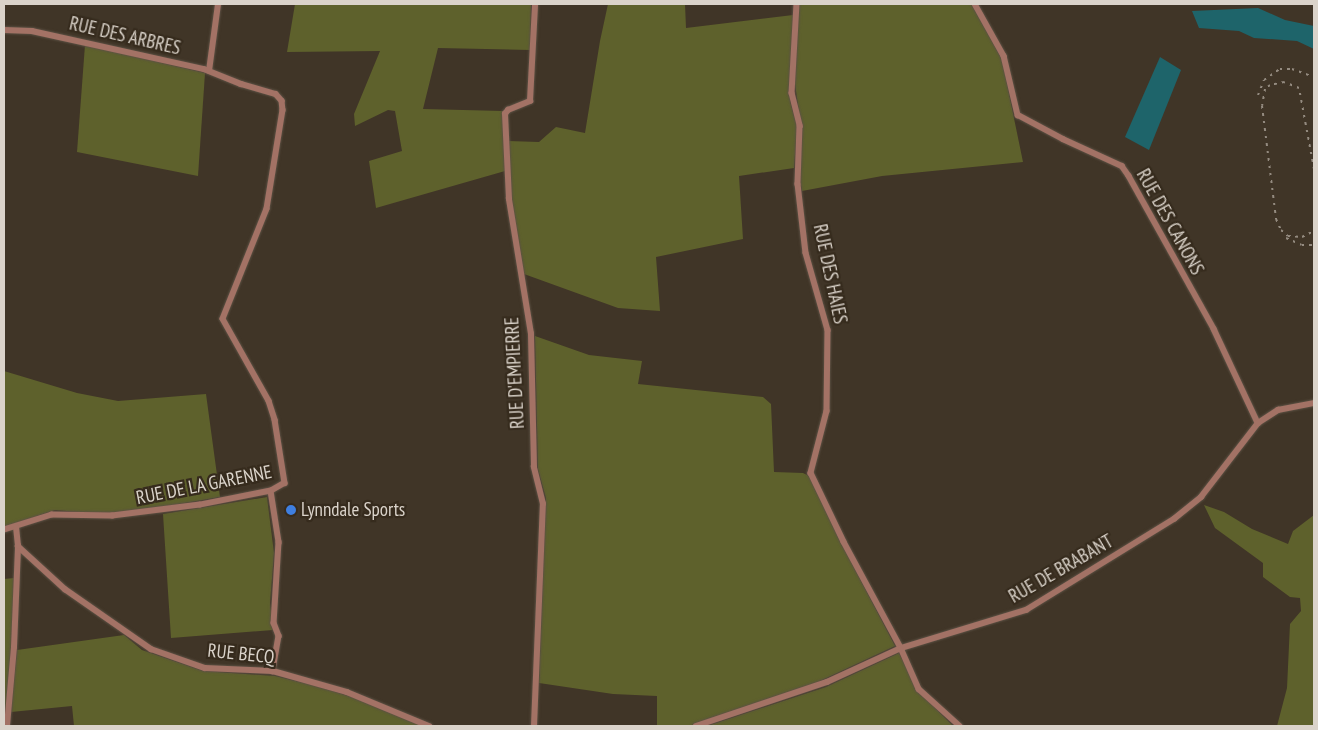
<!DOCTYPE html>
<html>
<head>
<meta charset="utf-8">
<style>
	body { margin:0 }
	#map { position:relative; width:1318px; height:730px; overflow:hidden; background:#403527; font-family:"PT Sans Narrow",sans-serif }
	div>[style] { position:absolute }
	.green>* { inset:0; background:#5e612c }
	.water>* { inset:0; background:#1e646a }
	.roads { filter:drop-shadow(0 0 1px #5c5144) drop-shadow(0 0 1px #5c5144) }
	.street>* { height:5.5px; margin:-2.75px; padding:0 2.75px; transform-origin:2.75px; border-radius:2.75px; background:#a37265 }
	.rail>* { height:2px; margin-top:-1px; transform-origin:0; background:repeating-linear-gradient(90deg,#948b80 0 2.5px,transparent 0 7.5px) }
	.dots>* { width:14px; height:14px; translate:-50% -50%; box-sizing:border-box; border:2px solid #362b1d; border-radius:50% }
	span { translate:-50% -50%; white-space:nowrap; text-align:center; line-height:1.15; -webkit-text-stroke:4.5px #362b1d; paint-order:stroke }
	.street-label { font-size:19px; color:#dad3ca }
	.poi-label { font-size:19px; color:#dad3ca }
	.left { translate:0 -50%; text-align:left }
	.frame { position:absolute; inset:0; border:5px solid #dad3ca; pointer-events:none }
</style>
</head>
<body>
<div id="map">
	<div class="green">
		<i style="clip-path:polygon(295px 4px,531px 4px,530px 50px,438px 48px,423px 109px,503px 111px,505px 171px,376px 208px,369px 161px,402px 151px,395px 111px,388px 110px,355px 126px,354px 114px,380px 51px,287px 52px)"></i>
		<i style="clip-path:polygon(608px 4px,685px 4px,686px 28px,793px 15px,790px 101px,797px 127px,794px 168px,739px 176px,743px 239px,656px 257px,660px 311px,618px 308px,524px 274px,517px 241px,509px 176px,508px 141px,539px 142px,556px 127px,585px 133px,600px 41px)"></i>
		<i style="clip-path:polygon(799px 4px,972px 4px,1002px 60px,1023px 162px,882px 176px,802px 191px,800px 180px,802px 132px,795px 84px)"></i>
		<i style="clip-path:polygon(85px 45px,205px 73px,198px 176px,77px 152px)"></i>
		<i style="clip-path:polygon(535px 336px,589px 355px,642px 361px,638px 384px,763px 397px,771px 404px,774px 472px,803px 473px,809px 476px,840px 541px,895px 646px,807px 687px,689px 726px,657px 726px,657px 696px,613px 694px,539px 683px,546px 498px,538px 469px)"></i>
		<i style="clip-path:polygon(4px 371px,77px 393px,118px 401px,206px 394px,220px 497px,113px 515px,55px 510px,4px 527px)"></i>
		<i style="clip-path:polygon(267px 497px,274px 553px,270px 603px,273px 630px,171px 638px,163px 514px)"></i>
		<i style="clip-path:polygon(1204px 505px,1224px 512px,1252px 529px,1288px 544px,1293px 531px,1314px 515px,1314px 726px,1277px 726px,1287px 688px,1290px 624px,1301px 611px,1300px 598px,1290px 597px,1263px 577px,1263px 563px,1215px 528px)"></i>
		<i style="clip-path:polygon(14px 578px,11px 652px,4px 726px,4px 579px)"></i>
		<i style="clip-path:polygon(124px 635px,142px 650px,203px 671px,275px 676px,316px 686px,358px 699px,423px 726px,74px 726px,72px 706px,11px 712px,17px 650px)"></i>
		<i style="clip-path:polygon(899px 653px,918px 691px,953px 726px,707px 726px,826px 687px)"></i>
	</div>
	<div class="water">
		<i style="clip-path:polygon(1258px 8px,1285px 20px,1314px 26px,1314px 49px,1297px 41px,1254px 38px,1239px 31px,1199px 28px,1192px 11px)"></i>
		<i style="clip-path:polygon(1160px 57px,1181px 70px,1149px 150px,1125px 137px)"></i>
	</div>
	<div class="roads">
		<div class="street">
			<i style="left:797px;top:4px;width:89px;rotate:93.2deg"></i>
			<i style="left:792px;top:93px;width:34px;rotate:76deg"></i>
			<i style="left:800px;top:126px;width:58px;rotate:92deg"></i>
			<i style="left:798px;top:184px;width:69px;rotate:83.4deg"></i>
			<i style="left:806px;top:253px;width:80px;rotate:74.1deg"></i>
			<i style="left:828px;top:330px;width:81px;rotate:90.7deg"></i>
			<i style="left:827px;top:411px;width:64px;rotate:104.5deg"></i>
			<i style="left:811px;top:473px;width:76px;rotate:64.4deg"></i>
			<i style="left:844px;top:542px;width:120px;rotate:61.7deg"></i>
			<i style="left:901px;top:648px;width:45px;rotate:66.3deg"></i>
			<i style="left:919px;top:689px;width:55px;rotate:42.1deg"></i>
			<i style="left:975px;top:4px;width:60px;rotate:60.9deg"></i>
			<i style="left:1004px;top:56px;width:61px;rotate:76.7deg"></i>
			<i style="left:1018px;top:115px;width:51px;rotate:28.1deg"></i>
			<i style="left:1063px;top:139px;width:65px;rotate:24.6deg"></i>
			<i style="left:1122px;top:166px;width:12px;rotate:55deg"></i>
			<i style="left:1129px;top:176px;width:175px;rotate:60.9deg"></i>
			<i style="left:1214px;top:329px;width:104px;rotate:64.9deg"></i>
			<i style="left:4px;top:30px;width:28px;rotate:2deg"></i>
			<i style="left:32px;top:31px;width:176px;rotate:12.5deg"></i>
			<i style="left:204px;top:69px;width:40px;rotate:22deg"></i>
			<i style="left:241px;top:84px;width:36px;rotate:16deg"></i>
			<i style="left:276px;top:94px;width:9px;rotate:49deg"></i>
			<i style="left:282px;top:101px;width:9px;rotate:84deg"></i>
			<i style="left:283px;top:110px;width:100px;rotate:99.2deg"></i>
			<i style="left:267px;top:209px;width:118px;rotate:111.8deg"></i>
			<i style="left:223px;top:319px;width:94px;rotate:60.7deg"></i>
			<i style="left:269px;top:401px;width:20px;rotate:72deg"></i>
			<i style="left:275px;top:420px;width:64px;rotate:81deg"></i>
			<i style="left:285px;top:483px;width:16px;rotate:150deg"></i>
			<i style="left:271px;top:491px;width:72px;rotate:168.8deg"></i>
			<i style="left:200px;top:505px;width:88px;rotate:172.8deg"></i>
			<i style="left:113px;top:516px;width:61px;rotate:-179.1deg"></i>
			<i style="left:52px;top:515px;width:50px;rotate:162.6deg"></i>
			<i style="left:209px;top:71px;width:68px;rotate:-82.3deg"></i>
			<i style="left:271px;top:491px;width:52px;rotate:81.1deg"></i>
			<i style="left:279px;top:542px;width:81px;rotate:93.5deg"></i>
			<i style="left:274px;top:623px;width:14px;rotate:69deg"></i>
			<i style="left:279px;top:636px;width:36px;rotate:100deg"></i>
			<i style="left:18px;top:546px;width:64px;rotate:42.5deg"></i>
			<i style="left:65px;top:589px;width:105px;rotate:34.9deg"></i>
			<i style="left:151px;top:649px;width:57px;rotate:19.4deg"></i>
			<i style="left:205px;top:668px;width:68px;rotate:2.5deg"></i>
			<i style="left:273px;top:671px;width:77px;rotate:15.8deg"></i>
			<i style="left:347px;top:692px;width:89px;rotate:22.5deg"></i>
			<i style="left:7px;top:726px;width:79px;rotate:-84.9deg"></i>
			<i style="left:14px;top:647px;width:101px;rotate:-87.7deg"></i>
			<i style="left:18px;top:546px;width:18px;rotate:-96deg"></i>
			<i style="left:534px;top:726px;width:222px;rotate:-87.7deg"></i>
			<i style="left:543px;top:504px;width:38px;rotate:-104deg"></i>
			<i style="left:534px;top:467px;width:133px;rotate:-91.3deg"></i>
			<i style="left:531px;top:334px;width:137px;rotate:-99.3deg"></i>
			<i style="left:509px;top:199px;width:85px;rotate:-92.7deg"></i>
			<i style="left:505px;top:114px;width:5px;rotate:-53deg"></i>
			<i style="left:508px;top:110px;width:24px;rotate:-22deg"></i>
			<i style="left:530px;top:101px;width:97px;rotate:-87deg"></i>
			<i style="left:696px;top:726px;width:138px;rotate:-18.6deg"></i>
			<i style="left:827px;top:682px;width:81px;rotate:-24.7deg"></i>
			<i style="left:901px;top:648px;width:131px;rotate:-16.9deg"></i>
			<i style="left:1026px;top:610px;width:174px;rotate:-31.6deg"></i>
			<i style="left:1174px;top:519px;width:35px;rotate:-39deg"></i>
			<i style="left:1201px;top:497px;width:93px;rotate:-52.4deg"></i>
			<i style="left:1258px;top:423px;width:24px;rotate:-33deg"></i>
			<i style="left:1278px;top:410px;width:37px;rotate:-11deg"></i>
		</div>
	</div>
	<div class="rail">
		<i style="left:1258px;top:95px;width:16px;rotate:-68deg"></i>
		<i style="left:1264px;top:80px;width:19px;rotate:-35deg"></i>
		<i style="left:1280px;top:69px;width:12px"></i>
		<i style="left:1292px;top:69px;width:23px;rotate:20deg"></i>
		<i style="left:1314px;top:169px;width:82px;rotate:-100.5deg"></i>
		<i style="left:1299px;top:88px;width:16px;rotate:-158deg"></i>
		<i style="left:1284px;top:82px;width:14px;rotate:168deg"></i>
		<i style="left:1270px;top:85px;width:6px;rotate:141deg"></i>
		<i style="left:1265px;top:89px;width:17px;rotate:100deg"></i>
		<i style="left:1262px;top:106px;width:114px;rotate:82.9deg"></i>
		<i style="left:1276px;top:219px;width:12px;rotate:66deg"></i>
		<i style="left:1281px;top:230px;width:9px;rotate:41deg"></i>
		<i style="left:1288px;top:236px;width:14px;rotate:4deg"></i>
		<i style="left:1302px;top:237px;width:13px;rotate:-27deg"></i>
		<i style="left:1286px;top:238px;width:17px;rotate:24deg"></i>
		<i style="left:1302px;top:245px;width:12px"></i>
	</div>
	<div class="dots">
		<i style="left:291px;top:510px;background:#3f7fe0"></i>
	</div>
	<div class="street-label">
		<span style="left:125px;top:36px;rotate:13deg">RUE DES ARBRES</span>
		<span style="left:1170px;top:222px;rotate:61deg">RUE DES CANONS</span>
		<span style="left:830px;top:274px;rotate:78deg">RUE DES HAIES</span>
		<span style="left:515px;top:373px;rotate:-93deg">RUE D'EMPIERRE</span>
		<span style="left:204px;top:485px;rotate:-11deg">RUE DE LA GARENNE</span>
		<span style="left:1061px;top:569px;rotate:-30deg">RUE DE BRABANT</span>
		<span style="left:241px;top:654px;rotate:6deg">RUE BECQ</span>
	</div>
	<div class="poi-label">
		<span class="left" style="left:301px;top:510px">Lynndale Sports</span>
	</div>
	<div class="frame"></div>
</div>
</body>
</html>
